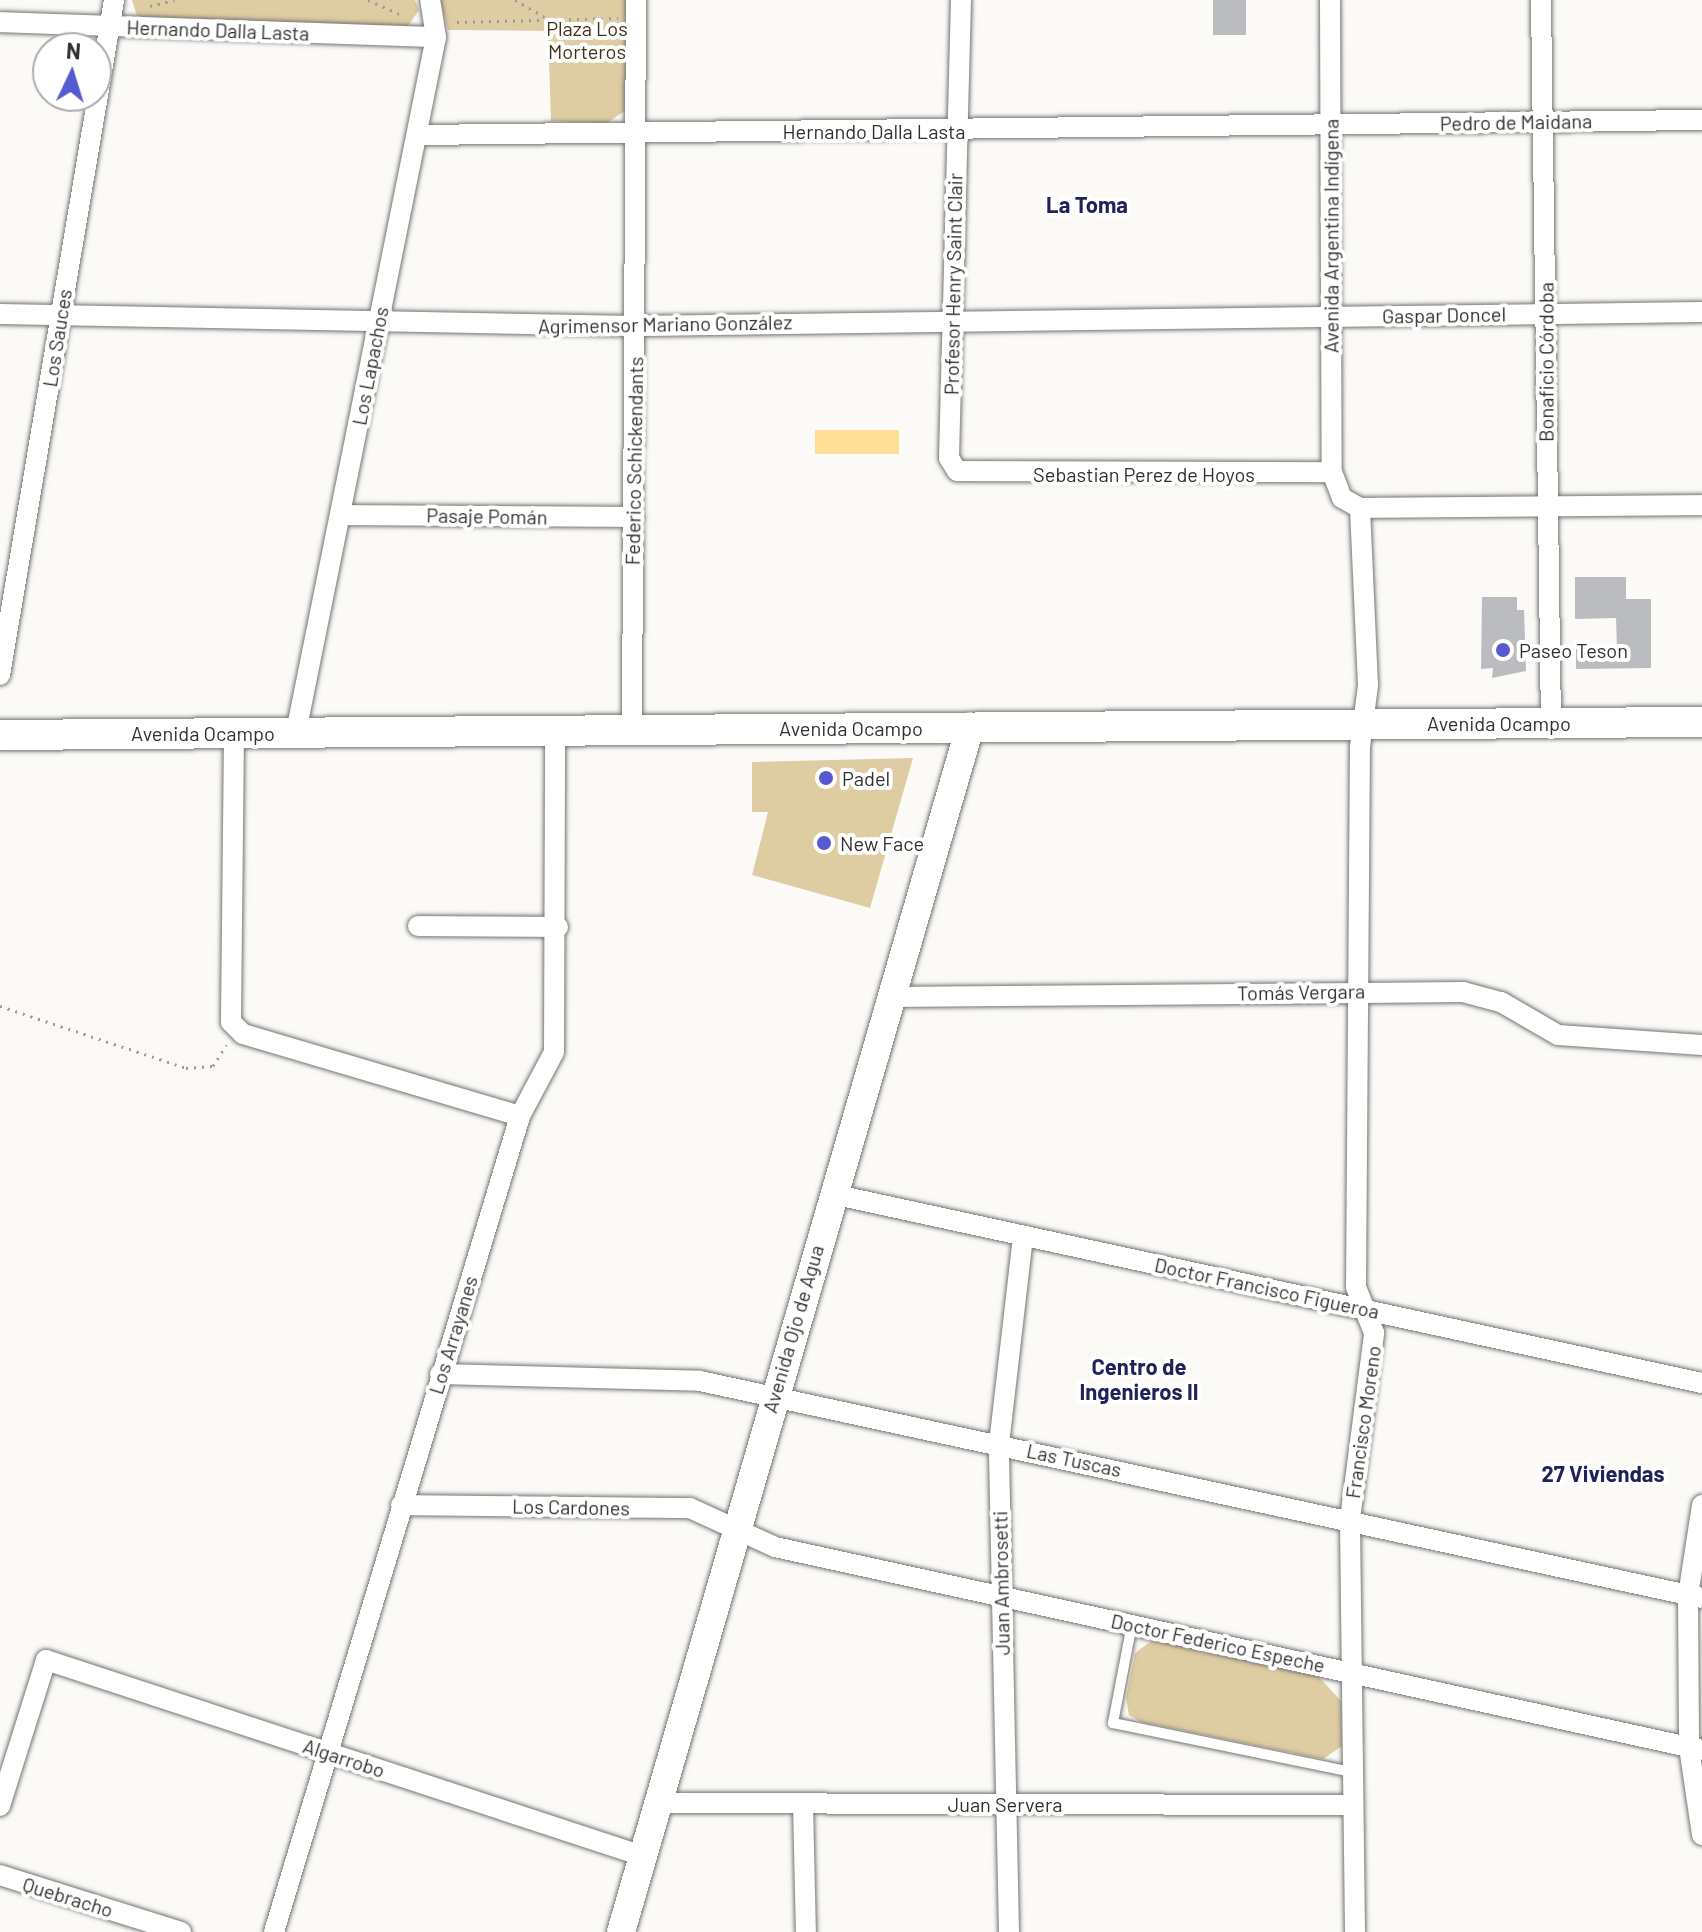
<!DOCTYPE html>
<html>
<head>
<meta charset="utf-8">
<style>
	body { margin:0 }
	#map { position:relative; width:1702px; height:1932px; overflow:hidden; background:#fbfaf7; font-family:Barlow,sans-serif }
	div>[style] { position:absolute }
	.green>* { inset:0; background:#decca3 }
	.water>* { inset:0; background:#fedf97; transform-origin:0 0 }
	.building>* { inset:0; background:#bbbcbf; transform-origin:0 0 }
	.path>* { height:3px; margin-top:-1.5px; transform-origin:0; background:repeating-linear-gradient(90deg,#9c9b99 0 2px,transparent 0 8px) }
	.roads { filter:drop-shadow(0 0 2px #757471) drop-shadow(0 0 2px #757471) }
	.service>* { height:10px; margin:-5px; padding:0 5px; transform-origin:5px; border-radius:5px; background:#fff }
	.minor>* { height:20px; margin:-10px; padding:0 10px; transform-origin:10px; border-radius:10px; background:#fff }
	.secondary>* { height:28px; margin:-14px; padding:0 14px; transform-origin:14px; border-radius:14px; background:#fff }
	.primary>* { height:30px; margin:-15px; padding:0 15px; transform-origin:15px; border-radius:15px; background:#fff }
	.dots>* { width:22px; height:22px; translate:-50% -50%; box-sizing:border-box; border:4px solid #fff; border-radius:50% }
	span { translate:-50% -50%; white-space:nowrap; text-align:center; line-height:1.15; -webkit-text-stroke:8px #fff; paint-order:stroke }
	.park-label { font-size:20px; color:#403314 }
	.street-label { font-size:20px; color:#31302f }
	.poi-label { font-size:20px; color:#31302f }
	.left { translate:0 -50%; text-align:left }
	.neighbourhood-label { font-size:22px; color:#21215b; font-weight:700 }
	.north { position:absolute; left:32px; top:32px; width:80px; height:80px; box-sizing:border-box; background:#fff; border:2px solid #adacac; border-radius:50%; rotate:4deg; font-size:22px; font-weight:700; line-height:32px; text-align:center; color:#31302f }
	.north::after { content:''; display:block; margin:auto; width:28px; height:36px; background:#5659d0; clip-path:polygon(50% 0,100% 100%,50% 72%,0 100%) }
</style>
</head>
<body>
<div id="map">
	<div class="green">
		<i style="clip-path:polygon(132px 0,415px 0,419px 10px,408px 26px,150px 18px,137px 16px)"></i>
		<i style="clip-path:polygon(440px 0,628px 0,626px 110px,607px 123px,551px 121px,548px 31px,448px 30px)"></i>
		<i style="clip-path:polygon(913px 758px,870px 908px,752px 875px,768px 812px,752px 812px,752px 762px)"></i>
		<i style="clip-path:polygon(1154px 1639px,1317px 1675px,1341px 1701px,1342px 1746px,1323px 1759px,1141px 1722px,1129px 1715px,1126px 1698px,1135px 1653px)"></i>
	</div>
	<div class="water">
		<i style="left:815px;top:430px;width:84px;height:24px"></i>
	</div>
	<div class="building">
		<i style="left:1213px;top:0;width:33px;height:35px"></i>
		<i style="clip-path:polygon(1575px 577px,1626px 577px,1626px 599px,1651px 599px,1651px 668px,1576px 669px,1576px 649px,1617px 649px,1616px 618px,1575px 619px)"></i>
		<i style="clip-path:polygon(1482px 597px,1517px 597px,1517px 610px,1524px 610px,1526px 671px,1492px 678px,1493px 668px,1481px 669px)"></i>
	</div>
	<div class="path">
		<i style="left:368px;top:0;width:36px;rotate:24deg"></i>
		<i style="left:515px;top:0;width:40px;rotate:29.7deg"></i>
		<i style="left:150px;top:6px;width:25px;rotate:-14deg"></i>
		<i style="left:457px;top:22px;width:161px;rotate:-1.4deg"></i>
		<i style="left:0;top:1006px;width:196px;rotate:18.4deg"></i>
		<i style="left:186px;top:1068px;width:27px;rotate:-4deg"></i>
		<i style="left:213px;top:1066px;width:25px;rotate:-58deg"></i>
	</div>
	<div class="roads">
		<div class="service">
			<i style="left:1132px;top:1624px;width:101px;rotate:100.9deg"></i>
			<i style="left:1113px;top:1723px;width:243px;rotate:11.6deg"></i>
		</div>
		<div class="minor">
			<i style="left:961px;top:0;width:458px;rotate:91.5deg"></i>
			<i style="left:949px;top:458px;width:15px;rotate:58deg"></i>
			<i style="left:957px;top:471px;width:375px;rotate:0.2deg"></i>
			<i style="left:1330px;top:0;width:472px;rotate:89.8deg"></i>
			<i style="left:1332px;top:472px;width:28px;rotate:69deg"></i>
			<i style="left:1342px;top:498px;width:21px;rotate:29deg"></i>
			<i style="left:1360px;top:508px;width:342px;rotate:-0.5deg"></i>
			<i style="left:1541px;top:0;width:723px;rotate:89.21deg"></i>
			<i style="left:0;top:22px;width:436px;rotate:2deg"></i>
			<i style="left:417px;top:135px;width:1285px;rotate:-0.67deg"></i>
			<i style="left:0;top:314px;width:635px;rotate:1.08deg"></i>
			<i style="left:635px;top:326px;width:1067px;rotate:-0.75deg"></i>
			<i style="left:340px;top:515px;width:294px;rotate:0.4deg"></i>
			<i style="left:0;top:675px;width:685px;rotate:-80.41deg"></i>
			<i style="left:632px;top:730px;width:730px;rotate:-89.69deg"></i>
			<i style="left:296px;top:732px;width:709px;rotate:-78.61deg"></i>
			<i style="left:436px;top:37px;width:37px;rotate:-99deg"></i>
			<i style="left:234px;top:733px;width:289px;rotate:90.6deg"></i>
			<i style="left:231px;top:1022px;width:17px;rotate:45deg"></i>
			<i style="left:243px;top:1034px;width:289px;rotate:16.5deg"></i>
			<i style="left:418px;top:926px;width:140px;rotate:0.4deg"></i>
			<i style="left:888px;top:997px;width:575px;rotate:-0.5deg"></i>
			<i style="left:1463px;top:992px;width:39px;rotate:15deg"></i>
			<i style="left:1501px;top:1002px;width:66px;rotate:30.1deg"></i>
			<i style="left:1558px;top:1035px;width:144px;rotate:4deg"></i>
			<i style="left:832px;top:1194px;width:890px;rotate:12.26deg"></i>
			<i style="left:440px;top:1374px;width:260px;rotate:1.5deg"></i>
			<i style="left:700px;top:1381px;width:1025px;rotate:12.22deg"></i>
			<i style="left:401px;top:1505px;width:289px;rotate:0.6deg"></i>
			<i style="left:690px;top:1508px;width:94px;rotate:24.6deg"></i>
			<i style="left:775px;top:1547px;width:949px;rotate:12.35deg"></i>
			<i style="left:1702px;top:1505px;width:91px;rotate:98.8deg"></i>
			<i style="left:1688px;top:1595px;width:152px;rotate:89.6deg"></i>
			<i style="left:1689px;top:1747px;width:89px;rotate:81.6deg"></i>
			<i style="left:658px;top:1803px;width:694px;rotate:0.17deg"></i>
			<i style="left:803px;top:1804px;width:128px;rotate:88.7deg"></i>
			<i style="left:0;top:1806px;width:153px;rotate:-72.5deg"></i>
			<i style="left:46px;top:1660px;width:628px;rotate:18.18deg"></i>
			<i style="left:0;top:1875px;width:190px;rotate:17.5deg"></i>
			<i style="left:274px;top:1932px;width:852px;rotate:-73.22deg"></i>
			<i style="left:520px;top:1116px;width:72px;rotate:-62deg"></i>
			<i style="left:554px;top:1052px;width:321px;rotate:-89.8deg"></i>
			<i style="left:1009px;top:1932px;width:488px;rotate:-91.2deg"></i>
			<i style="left:999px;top:1444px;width:210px;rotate:-83.4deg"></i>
			<i style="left:1355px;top:1932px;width:413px;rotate:-90.7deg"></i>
			<i style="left:1350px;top:1519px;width:188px;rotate:-82.6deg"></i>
			<i style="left:1374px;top:1333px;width:49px;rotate:-111.4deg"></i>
			<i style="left:1356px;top:1287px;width:540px;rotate:-89.58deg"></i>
			<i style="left:1360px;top:747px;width:63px;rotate:-82.6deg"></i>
			<i style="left:1368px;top:685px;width:177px;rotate:-92.6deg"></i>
		</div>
		<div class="secondary">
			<i style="left:621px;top:1932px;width:1255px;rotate:-73.85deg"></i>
		</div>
		<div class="primary">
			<i style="left:0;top:735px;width:1702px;rotate:-0.44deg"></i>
		</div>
	</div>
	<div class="dots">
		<i style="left:1503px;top:650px;background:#5659d0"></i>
		<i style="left:826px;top:778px;background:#5659d0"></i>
		<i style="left:824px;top:843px;background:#5659d0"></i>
	</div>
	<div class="park-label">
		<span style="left:587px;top:40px">Plaza Los<br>Morteros</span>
	</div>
	<div class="street-label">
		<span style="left:218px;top:30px;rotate:2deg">Hernando Dalla Lasta</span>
		<span style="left:1516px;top:122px;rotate:-1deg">Pedro de Maidana</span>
		<span style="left:874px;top:131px">Hernando Dalla Lasta</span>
		<span style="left:1331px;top:236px;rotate:-90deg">Avenida Argentina Indígena</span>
		<span style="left:953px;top:284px;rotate:-89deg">Profesor Henry Saint Clair</span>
		<span style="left:1444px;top:315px;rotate:-1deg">Gaspar Doncel</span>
		<span style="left:665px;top:324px;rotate:-1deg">Agrimensor Mariano González</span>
		<span style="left:57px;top:338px;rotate:-81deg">Los Sauces</span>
		<span style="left:1546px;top:362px;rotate:-90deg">Bonaficio Córdoba</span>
		<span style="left:370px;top:366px;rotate:-79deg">Los Lapachos</span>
		<span style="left:634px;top:461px;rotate:-89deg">Federico Schickendants</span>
		<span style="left:1144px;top:474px">Sebastian Perez de Hoyos</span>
		<span style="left:487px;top:516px;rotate:1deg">Pasaje Pomán</span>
		<span style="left:1499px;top:723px">Avenida Ocampo</span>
		<span style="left:851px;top:728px">Avenida Ocampo</span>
		<span style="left:203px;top:733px">Avenida Ocampo</span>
		<span style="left:1301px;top:992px;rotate:-1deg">Tomás Vergara</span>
		<span style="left:1267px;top:1288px;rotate:12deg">Doctor Francisco Figueroa</span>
		<span style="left:793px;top:1329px;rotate:-74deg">Avenida Ojo de Agua</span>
		<span style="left:453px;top:1335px;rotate:-73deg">Los Arrayanes</span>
		<span style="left:1363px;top:1422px;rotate:-82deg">Francisco Moreno</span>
		<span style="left:1074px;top:1460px;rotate:12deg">Las Tuscas</span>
		<span style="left:571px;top:1507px;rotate:1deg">Los Cardones</span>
		<span style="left:1001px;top:1583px;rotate:-91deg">Juan Ambrosetti</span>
		<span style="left:1218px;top:1643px;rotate:12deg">Doctor Federico Espeche</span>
		<span style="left:344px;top:1758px;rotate:18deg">Algarrobo</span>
		<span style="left:1005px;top:1804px">Juan Servera</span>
		<span style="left:68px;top:1897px;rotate:17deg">Quebracho</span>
	</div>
	<div class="poi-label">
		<span class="left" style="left:1519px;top:650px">Paseo Teson</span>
		<span class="left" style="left:842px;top:778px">Padel</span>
		<span class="left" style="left:840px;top:843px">New Face</span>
	</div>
	<div class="neighbourhood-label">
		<span style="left:1087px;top:205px">La Toma</span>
		<span style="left:1139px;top:1379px">Centro de<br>Ingenieros II</span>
		<span style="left:1603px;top:1474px">27 Viviendas</span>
	</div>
	<div class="north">N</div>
</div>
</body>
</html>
